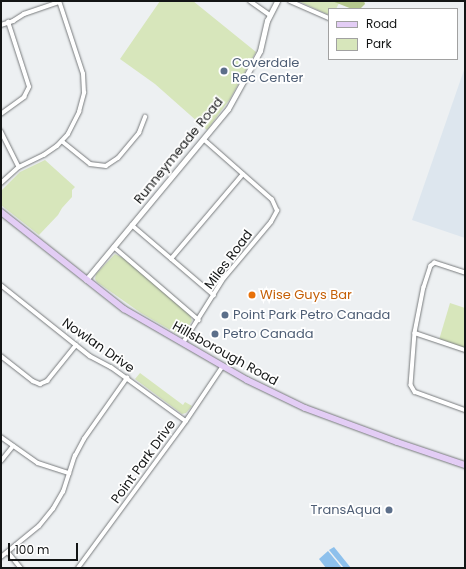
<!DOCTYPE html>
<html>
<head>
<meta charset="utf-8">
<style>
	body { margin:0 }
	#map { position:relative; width:466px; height:569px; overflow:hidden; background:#edf0f2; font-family:Poppins,sans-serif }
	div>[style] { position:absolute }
	.built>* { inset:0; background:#dde6ee }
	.green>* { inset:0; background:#d7e6bb }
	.forest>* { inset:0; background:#b5c88d }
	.water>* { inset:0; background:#8dc0ec }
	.roads { filter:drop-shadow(0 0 1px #787b7d) drop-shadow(0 0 1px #787b7d) }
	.minor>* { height:3.5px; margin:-1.75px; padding:0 1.75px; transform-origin:1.75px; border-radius:1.75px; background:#fff }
	.tertiary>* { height:4.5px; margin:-2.25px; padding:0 2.25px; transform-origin:2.25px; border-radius:2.25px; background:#fff }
	.primary>* { height:6px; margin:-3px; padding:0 3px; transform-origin:3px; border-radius:3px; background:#e3cdf5 }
	.dots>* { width:11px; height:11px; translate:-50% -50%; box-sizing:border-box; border:2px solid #fff; border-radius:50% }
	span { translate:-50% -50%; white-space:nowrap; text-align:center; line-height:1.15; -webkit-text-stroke:3.5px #fff; paint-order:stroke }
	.service-label { font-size:13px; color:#4e5e75 }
	.left { translate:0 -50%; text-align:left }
	.right { translate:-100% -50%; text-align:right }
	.street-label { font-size:13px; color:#131515 }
	.food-label { font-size:13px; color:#c56008 }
	.frame { position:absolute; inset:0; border:2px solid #131515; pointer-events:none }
	.legend { position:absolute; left:328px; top:8px; width:130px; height:52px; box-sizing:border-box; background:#fff; border:1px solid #a1a1a1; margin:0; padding:5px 7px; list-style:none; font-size:12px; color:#131515 }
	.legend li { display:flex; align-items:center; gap:8px; height:20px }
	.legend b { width:20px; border:1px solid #a1a1a1 }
	.scale { position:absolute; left:8px; top:543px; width:70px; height:18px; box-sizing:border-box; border:2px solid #131515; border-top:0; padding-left:5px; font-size:12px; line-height:14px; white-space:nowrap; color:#131515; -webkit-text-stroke:3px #fff; paint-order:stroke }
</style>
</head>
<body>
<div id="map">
	<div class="built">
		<i style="clip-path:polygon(465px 67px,465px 238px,412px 220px)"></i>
	</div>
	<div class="green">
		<i style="clip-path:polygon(160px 1px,193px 1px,256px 52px,230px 99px,207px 130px,155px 84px,120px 59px)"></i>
		<i style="clip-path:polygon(298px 1px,332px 1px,339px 3px,336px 9px,329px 9px,329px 15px)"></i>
		<i style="clip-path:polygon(45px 160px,75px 187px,72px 190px,72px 197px,62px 208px,58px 215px,39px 235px,1px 205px,1px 191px,20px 172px)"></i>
		<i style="clip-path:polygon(115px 254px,127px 260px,190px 314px,192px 321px,183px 334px,179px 335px,141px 313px,97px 282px,95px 279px,96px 274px)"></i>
		<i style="clip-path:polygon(450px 303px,465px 308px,465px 348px,439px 340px)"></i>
		<i style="clip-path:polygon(140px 373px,183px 405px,185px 402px,192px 406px,186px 413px,182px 414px,135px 379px)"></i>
	</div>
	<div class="forest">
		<i style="clip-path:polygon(332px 1px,364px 1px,365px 4px,360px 9px,352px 9px)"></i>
	</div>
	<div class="water">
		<i style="clip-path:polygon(334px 547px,351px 568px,344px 568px,329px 550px)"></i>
		<i style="clip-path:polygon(328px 551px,342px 568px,326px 568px,319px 559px)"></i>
	</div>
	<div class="roads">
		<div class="minor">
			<i style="left:250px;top:1px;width:24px;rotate:35deg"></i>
			<i style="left:290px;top:1px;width:43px;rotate:23.6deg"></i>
			<i style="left:1px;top:25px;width:13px;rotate:-18deg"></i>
			<i style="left:13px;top:21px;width:13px;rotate:-32deg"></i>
			<i style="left:24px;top:14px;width:37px;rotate:-19deg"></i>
			<i style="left:1px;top:114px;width:29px;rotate:-36deg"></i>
			<i style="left:24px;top:97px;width:11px;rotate:-63deg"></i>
			<i style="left:29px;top:87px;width:68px;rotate:-107.9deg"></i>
			<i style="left:1px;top:131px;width:40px;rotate:63.4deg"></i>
			<i style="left:62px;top:141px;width:36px;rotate:39deg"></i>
			<i style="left:90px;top:164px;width:16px;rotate:7deg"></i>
			<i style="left:106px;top:166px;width:14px;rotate:-34deg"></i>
			<i style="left:118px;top:158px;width:33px;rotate:-50deg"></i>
			<i style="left:139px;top:133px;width:17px;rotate:-69deg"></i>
			<i style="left:1px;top:183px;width:24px;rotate:-42deg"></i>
			<i style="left:19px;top:167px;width:28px;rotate:-26deg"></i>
			<i style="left:44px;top:155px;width:16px;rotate:-35deg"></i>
			<i style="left:57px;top:146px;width:16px;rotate:-47deg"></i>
			<i style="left:68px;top:134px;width:25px;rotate:-63deg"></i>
			<i style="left:79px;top:112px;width:20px;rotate:-75deg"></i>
			<i style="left:84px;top:93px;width:19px;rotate:-93deg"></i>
			<i style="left:83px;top:74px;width:77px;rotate:-108.2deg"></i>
			<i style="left:132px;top:225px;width:108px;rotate:40.5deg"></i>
			<i style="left:114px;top:247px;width:112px;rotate:40.7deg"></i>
			<i style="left:171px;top:259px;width:111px;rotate:-49.7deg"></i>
			<i style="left:465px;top:273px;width:32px;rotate:-162deg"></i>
			<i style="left:435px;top:263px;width:5px;rotate:143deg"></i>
			<i style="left:431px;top:266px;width:22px;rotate:108deg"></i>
			<i style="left:424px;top:287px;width:47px;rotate:101.1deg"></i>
			<i style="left:415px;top:333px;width:52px;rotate:94.4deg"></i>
			<i style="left:411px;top:385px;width:8px;rotate:60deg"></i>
			<i style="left:415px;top:392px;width:53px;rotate:19.8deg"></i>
			<i style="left:1px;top:285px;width:114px;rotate:38.6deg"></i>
			<i style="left:90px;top:356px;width:24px;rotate:28deg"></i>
			<i style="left:111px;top:367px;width:92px;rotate:35.8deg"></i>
			<i style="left:415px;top:333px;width:53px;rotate:18.8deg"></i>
			<i style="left:183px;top:343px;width:77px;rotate:-57.8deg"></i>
			<i style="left:224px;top:278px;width:73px;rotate:-50deg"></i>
			<i style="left:271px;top:222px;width:13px;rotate:-61deg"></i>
			<i style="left:277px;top:211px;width:12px;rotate:-114deg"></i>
			<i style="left:272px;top:200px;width:91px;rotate:-138.6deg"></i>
			<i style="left:1px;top:356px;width:41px;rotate:38deg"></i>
			<i style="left:33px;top:381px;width:8px;rotate:23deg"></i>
			<i style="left:40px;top:384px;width:8px;rotate:-23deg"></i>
			<i style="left:47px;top:381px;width:46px;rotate:-51.1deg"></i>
			<i style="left:1px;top:437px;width:45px;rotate:35.1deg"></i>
			<i style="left:38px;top:463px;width:33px;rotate:18deg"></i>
			<i style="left:1px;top:461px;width:19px;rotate:-51deg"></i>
			<i style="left:8px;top:552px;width:21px;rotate:51deg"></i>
			<i style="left:1px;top:557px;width:49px;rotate:-39.2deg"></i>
			<i style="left:39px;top:526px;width:22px;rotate:-51deg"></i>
			<i style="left:53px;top:509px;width:20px;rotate:-60deg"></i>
			<i style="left:63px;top:492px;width:38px;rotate:-72deg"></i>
			<i style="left:75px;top:456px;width:19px;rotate:-62deg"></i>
			<i style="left:84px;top:439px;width:75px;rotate:-54.8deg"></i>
			<i style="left:78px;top:568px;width:182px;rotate:-53.7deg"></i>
			<i style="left:186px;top:421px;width:66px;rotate:-56.1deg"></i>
		</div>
		<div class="tertiary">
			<i style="left:86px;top:280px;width:222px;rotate:-50.3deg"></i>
			<i style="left:228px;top:109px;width:66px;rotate:-61.1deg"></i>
			<i style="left:260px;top:51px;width:31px;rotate:-77deg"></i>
			<i style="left:267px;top:21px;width:22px;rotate:-63deg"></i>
		</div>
		<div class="primary">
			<i style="left:1px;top:212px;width:157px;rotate:38.3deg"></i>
			<i style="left:124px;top:309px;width:142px;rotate:30deg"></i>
			<i style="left:247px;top:380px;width:64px;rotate:25.8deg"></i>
			<i style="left:305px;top:408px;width:98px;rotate:20.3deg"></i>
			<i style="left:397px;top:442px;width:72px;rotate:18.7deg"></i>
		</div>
	</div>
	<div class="dots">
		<i style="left:224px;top:71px;background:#5c6f8a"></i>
		<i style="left:252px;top:295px;background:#e8710a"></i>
		<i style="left:225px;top:315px;background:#5c6f8a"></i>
		<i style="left:215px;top:334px;background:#5c6f8a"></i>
		<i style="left:389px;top:510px;background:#5c6f8a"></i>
	</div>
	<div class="service-label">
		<span class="left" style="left:232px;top:71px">Coverdale<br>Rec Center</span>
		<span class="left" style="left:233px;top:315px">Point Park Petro Canada</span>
		<span class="left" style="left:223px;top:334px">Petro Canada</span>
		<span class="right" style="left:381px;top:510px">TransAqua</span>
	</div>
	<div class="street-label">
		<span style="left:179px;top:151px;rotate:-51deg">Runneymeade Road</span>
		<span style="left:229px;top:260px;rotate:-53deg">Miles Road</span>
		<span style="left:98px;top:346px;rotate:35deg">Nowlan Drive</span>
		<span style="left:225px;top:354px;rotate:29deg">Hillsborough Road</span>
		<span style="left:144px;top:462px;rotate:-54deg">Point Park Drive</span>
	</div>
	<div class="food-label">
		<span class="left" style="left:260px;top:295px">Wise Guys Bar</span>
	</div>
	<div class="frame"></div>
	<ul class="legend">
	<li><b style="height:5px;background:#e3cdf5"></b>Road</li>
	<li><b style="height:11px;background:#d7e6bb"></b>Park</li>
	</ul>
	<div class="scale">100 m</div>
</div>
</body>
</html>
